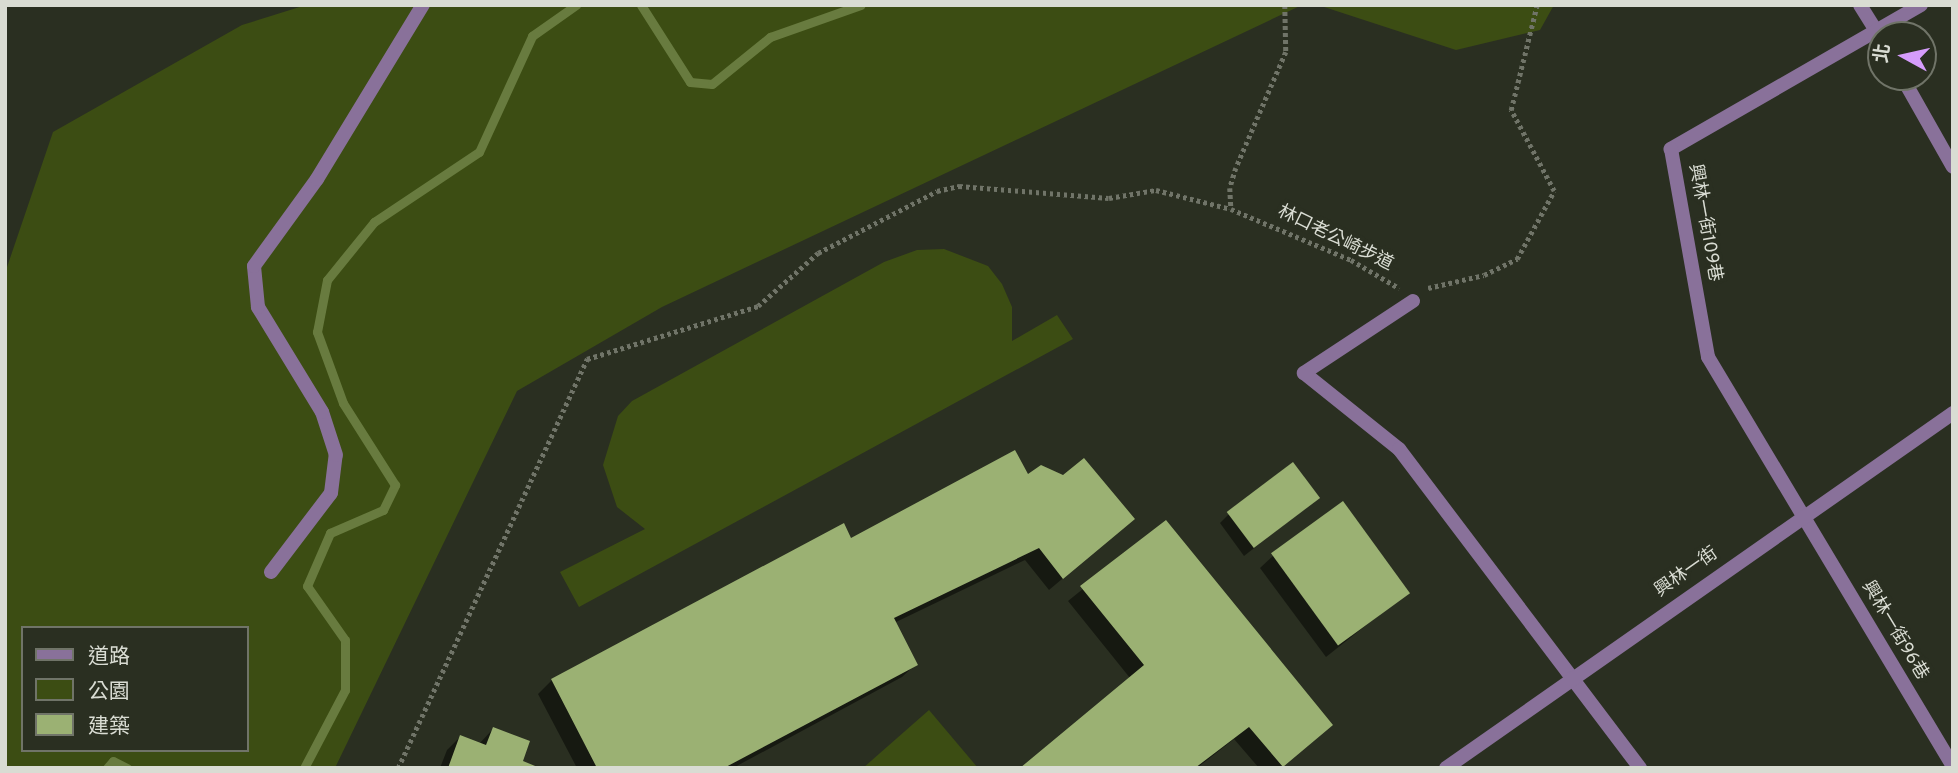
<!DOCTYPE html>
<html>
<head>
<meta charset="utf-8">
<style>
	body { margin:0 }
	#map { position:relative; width:1958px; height:773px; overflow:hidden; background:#2a2f21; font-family:Overpass,"Noto Sans TC",sans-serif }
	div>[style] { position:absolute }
	.green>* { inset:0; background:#3c4d13 }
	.shadow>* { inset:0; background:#0007 }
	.stream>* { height:9px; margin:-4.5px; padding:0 4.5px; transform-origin:4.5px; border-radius:4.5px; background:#687b3f }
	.building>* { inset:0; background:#9bb173; transform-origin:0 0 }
	.path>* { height:4.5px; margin-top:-2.25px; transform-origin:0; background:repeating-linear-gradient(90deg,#707468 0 3.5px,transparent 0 7px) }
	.service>* { height:14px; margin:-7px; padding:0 7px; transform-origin:7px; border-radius:7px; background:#89719a }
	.minor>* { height:14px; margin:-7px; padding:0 7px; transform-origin:7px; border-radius:7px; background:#89719a }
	span { translate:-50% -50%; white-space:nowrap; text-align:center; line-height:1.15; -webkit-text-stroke:7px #2a2f21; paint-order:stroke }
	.street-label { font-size:18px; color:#d9dcd3 }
	.frame { position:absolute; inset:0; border:7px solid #d9dcd3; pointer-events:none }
	.legend { position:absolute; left:21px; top:626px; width:228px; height:126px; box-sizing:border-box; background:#2a2f21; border:2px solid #707468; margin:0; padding:9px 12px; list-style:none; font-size:21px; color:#d9dcd3 }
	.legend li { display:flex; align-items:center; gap:14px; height:35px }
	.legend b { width:35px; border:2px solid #707468 }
	.north { position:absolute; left:1867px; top:21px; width:70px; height:70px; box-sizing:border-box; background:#2a2f21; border:2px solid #707468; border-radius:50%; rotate:278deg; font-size:19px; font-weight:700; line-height:28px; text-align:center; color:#d9dcd3 }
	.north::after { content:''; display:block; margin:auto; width:24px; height:32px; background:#d59cfb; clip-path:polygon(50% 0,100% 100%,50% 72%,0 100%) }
</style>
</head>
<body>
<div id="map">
	<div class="green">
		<i style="clip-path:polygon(evenodd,306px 5px,1302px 5px,662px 307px,517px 391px,335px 768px,5px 768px,5px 273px,53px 132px,242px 25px,306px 5px,23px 628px,247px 628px,247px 750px,23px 750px,23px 628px)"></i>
		<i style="clip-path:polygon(1318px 5px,1554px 5px,1540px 30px,1456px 50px)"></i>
		<i style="clip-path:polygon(944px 249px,988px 266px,1002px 284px,1012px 307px,1012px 341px,1057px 315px,1073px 339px,579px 607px,560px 572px,645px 529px,617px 507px,603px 465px,618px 416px,632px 401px,884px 262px,917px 250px)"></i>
		<i style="clip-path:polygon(929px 710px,978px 768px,863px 768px)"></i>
	</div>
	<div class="shadow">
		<i style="clip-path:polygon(1027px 477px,1133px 519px,1049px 590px,1025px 560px,894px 623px,916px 664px,902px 677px,733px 768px,577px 768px,538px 694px,552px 680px,843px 526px,850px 540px)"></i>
		<i style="clip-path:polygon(1318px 498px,1244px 556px,1220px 523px,1229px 514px)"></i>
		<i style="clip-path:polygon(1166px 522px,1317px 738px,1282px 768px,1259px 768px,1234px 739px,1197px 768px,1023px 768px,1130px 678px,1068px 601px)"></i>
		<i style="clip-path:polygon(1274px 555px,1408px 592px,1326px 657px,1260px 568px)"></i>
		<i style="clip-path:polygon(493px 729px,520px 762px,536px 768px,440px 768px,447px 750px,460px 737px,479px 744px)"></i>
	</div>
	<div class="stream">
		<i style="left:641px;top:5px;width:91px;rotate:57.5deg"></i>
		<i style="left:690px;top:82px;width:22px;rotate:5deg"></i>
		<i style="left:712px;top:84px;width:75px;rotate:-39deg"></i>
		<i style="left:770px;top:37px;width:96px;rotate:-19.4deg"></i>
		<i style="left:107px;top:768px;width:9px;rotate:-49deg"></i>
		<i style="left:113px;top:761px;width:16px;rotate:27deg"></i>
		<i style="left:304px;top:768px;width:88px;rotate:-62.3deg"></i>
		<i style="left:345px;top:690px;width:50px;rotate:-90deg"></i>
		<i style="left:345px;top:640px;width:66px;rotate:-125.1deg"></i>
		<i style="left:307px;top:586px;width:58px;rotate:-66.5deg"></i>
		<i style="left:330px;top:533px;width:58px;rotate:-23.5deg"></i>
		<i style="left:383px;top:510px;width:28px;rotate:-64deg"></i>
		<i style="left:395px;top:485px;width:97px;rotate:-122.4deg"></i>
		<i style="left:343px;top:403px;width:76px;rotate:-110.1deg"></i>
		<i style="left:317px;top:332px;width:53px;rotate:-79.1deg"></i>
		<i style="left:327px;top:280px;width:75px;rotate:-51deg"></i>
		<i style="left:374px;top:222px;width:126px;rotate:-33.7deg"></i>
		<i style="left:479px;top:152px;width:128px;rotate:-65.4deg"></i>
		<i style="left:532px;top:36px;width:54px;rotate:-35.2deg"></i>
	</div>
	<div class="building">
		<i style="clip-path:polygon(1015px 450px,1028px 474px,1041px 465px,1063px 475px,1084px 458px,1135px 519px,1063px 579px,1039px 548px,894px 618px,918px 665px,724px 768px,597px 768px,551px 679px,844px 523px,851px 538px)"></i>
		<i style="left:1293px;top:462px;width:45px;height:83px;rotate:53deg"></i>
		<i style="left:1343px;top:501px;width:114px;height:89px;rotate:54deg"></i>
		<i style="clip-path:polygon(1166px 520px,1333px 725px,1283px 767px,1249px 727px,1195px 768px,1020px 768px,1144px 665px,1080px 586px)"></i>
		<i style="clip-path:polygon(493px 727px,530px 741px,523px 761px,540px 768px,448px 768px,460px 735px,486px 745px)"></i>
	</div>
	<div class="path">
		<i style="left:1285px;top:5px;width:47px;rotate:88.8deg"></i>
		<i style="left:1286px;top:52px;width:126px;rotate:113.3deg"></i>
		<i style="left:1236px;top:168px;width:21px;rotate:107deg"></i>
		<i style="left:1230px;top:188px;width:21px;rotate:87deg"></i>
		<i style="left:1231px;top:209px;width:130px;rotate:23deg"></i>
		<i style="left:1351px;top:260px;width:56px;rotate:30.3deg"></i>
		<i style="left:1428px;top:288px;width:57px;rotate:-13.1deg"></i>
		<i style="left:1484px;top:275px;width:37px;rotate:-26deg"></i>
		<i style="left:1517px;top:259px;width:77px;rotate:-61.4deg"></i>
		<i style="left:1554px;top:191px;width:92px;rotate:-118deg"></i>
		<i style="left:1511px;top:110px;width:108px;rotate:-76.1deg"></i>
		<i style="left:398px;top:768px;width:451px;rotate:-65.2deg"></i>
		<i style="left:587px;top:359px;width:179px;rotate:-17.2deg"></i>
		<i style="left:758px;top:306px;width:80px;rotate:-41.5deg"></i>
		<i style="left:818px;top:253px;width:134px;rotate:-27.5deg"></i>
		<i style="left:937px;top:191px;width:23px;rotate:-13deg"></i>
		<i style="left:959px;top:186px;width:150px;rotate:4.6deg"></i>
		<i style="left:1109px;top:198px;width:48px;rotate:-9.7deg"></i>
		<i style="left:1156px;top:190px;width:77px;rotate:14.2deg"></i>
	</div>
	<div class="service">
		<i style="left:1413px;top:301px;width:131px;rotate:146.6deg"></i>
		<i style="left:1304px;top:373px;width:122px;rotate:38.7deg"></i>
		<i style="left:1399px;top:449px;width:287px;rotate:52.9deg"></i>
	</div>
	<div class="minor">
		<i style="left:1860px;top:5px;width:40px;rotate:58deg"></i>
		<i style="left:1921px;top:5px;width:289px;rotate:150.1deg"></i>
		<i style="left:1671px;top:149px;width:211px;rotate:79.9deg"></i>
		<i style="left:1708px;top:357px;width:478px;rotate:59.1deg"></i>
		<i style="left:1902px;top:77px;width:103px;rotate:60.5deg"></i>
		<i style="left:271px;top:572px;width:99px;rotate:-52.8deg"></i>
		<i style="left:331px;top:493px;width:38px;rotate:-83deg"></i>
		<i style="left:336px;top:455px;width:45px;rotate:-108deg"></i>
		<i style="left:322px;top:412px;width:123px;rotate:-121.4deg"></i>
		<i style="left:258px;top:307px;width:41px;rotate:-95.6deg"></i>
		<i style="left:254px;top:266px;width:107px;rotate:-54.1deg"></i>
		<i style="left:317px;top:179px;width:204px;rotate:-58.7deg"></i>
		<i style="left:1572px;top:678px;width:113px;rotate:52.9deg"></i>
		<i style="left:1446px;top:768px;width:619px;rotate:-35deg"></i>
	</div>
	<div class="street-label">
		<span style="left:1704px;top:223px;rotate:80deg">興林一街109巷</span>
		<span style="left:1335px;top:239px;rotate:26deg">林口老公崎步道</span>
		<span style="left:1687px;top:573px;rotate:-35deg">興林一街</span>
		<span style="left:1894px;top:631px;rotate:59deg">興林一街96巷</span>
	</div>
	<div class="frame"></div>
	<ul class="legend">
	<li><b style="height:9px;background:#89719a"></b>道路</li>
	<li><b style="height:19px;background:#3c4d13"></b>公園</li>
	<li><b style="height:19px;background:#9bb173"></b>建築</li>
	</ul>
	<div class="north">北</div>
</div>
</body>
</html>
